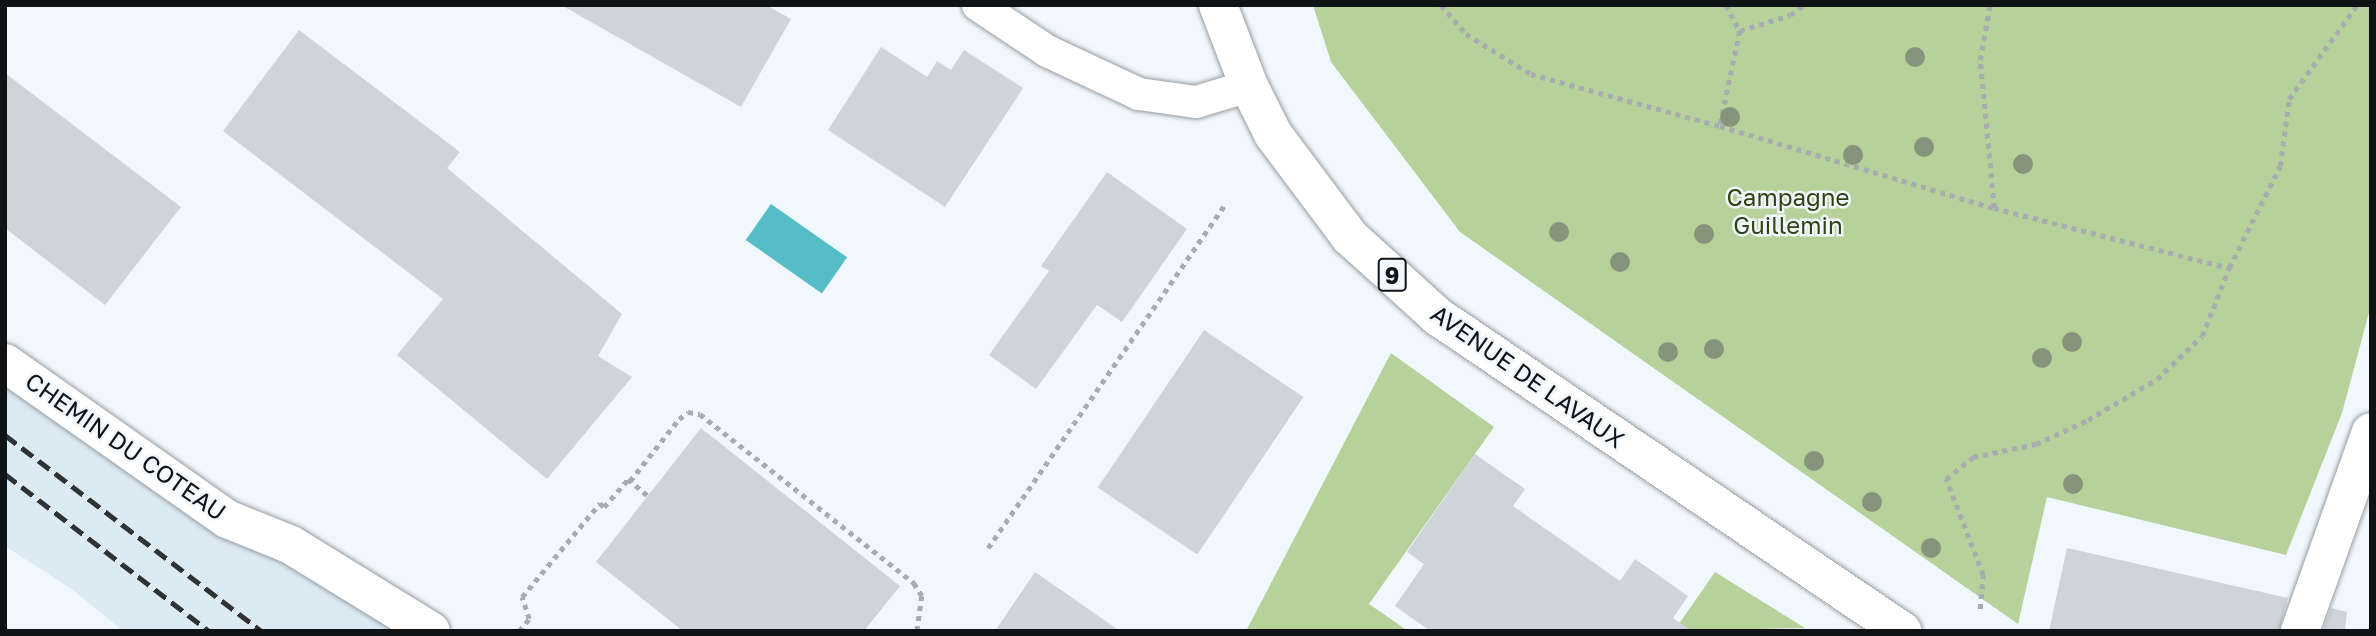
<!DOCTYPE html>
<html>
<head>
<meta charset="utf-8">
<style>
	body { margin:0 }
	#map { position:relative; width:2376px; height:636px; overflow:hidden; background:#f0f7fd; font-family:"Golos Text",sans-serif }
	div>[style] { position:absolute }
	.built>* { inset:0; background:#dceaf4 }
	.green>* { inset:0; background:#b6d199 }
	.water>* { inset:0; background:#54bdc6; transform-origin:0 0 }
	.building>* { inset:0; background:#cdd5da; transform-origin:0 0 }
	.path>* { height:4.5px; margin-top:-2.25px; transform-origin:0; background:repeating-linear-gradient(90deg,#a7acb1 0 5px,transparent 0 10px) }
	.roads { filter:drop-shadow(0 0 2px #969ca2) drop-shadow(0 0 2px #969ca2) }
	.service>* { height:32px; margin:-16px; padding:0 16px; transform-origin:16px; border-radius:16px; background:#fff }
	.minor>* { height:38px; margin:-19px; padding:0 19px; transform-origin:19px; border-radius:19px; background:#fff }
	.primary>* { height:38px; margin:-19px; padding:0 19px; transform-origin:19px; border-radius:19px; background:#fff }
	.rail>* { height:5px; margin-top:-2.5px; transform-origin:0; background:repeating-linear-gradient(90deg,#303336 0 14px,transparent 0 21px) }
	.trees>* { width:20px; height:20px; margin:-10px; border-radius:50%; background:#86947c }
	span { translate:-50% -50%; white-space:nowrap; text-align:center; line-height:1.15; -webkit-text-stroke:5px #f0f7fd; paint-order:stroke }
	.shield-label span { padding:2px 5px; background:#f0f7fd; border:2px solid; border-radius:5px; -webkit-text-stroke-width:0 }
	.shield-label { font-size:23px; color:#101315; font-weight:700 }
	.park-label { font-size:24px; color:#2f4313 }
	.street-label { font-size:24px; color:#101315 }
	.frame { position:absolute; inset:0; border:7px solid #101315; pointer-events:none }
</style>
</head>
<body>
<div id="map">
	<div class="built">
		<i style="clip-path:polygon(5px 363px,431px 631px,123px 631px,73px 590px,5px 546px)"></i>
	</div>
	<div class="green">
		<i style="clip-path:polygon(1313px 5px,2371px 5px,2371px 305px,2342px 413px,2286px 555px,2047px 497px,2018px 624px,1460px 232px,1331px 62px)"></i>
		<i style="clip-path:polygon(1391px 353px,1494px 427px,1369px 604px,1408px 631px,1246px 631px)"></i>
		<i style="clip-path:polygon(1715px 572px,1805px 628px,1674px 631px)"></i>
	</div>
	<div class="water">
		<i style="left:771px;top:204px;width:93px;height:44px;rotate:35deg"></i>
	</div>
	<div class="building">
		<i style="clip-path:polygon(561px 5px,766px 5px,791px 19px,741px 107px)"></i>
		<i style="clip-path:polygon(299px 30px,460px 152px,447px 168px,622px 314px,598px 356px,632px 377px,547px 479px,397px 355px,443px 299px,223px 131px)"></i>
		<i style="clip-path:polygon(881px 47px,927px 77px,937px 61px,951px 70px,964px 50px,1023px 88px,945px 207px,828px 130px)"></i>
		<i style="clip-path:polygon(5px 73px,181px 207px,105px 305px,5px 228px)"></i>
		<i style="clip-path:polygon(1107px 172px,1187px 229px,1122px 322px,1097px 305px,1036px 389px,989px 355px,1049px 271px,1041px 266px)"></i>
		<i style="left:1204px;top:330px;width:120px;height:190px;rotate:34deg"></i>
		<i style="clip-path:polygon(701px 428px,900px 586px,864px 631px,683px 631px,596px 562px)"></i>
		<i style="clip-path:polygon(1475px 454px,1525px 489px,1513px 506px,1620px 581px,1635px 559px,1688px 596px,1673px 618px,1692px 631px,1430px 631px,1395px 606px,1424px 564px,1407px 552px)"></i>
		<i style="clip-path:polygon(2067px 548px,2288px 598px,2279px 631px,2049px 631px)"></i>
		<i style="clip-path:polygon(1035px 572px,1120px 631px,995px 631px)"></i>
		<i style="clip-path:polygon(2331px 608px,2347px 612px,2345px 631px,2323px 631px)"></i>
	</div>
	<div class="path">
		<i style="left:1441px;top:5px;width:38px;rotate:49deg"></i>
		<i style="left:1466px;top:34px;width:76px;rotate:31.6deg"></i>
		<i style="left:1531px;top:74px;width:196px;rotate:15.4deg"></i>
		<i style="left:1726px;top:5px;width:30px;rotate:62deg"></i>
		<i style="left:1740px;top:31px;width:52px;rotate:-17.7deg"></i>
		<i style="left:1790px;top:15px;width:17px;rotate:-36deg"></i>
		<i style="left:1740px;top:31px;width:97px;rotate:101.9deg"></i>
		<i style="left:1720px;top:126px;width:286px;rotate:16.7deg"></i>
		<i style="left:1994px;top:208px;width:149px;rotate:-95.4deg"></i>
		<i style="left:1980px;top:60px;width:56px;rotate:-79.7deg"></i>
		<i style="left:1994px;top:208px;width:243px;rotate:14.3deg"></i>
		<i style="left:2229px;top:268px;width:114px;rotate:-63.4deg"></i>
		<i style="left:2280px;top:166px;width:68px;rotate:-82.3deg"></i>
		<i style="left:2289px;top:99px;width:116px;rotate:-54.1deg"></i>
		<i style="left:630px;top:481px;width:79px;rotate:-51.7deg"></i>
		<i style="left:679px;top:419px;width:11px;rotate:-38deg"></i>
		<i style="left:688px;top:412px;width:12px;rotate:9deg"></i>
		<i style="left:700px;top:414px;width:273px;rotate:38.3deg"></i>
		<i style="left:914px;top:583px;width:15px;rotate:58deg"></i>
		<i style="left:922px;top:596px;width:35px;rotate:98deg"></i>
		<i style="left:988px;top:548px;width:416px;rotate:-55.4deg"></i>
		<i style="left:1980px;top:609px;width:34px;rotate:-85deg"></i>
		<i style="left:1983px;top:575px;width:103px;rotate:-111.1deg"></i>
		<i style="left:1946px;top:479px;width:35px;rotate:-39deg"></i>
		<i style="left:1973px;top:457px;width:64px;rotate:-11.7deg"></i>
		<i style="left:2036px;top:444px;width:57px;rotate:-24.8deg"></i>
		<i style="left:2088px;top:420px;width:80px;rotate:-30.7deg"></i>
		<i style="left:2157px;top:379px;width:62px;rotate:-43.7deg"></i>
		<i style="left:2202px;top:336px;width:73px;rotate:-68.3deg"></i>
		<i style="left:519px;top:631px;width:16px;rotate:-50deg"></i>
		<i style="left:529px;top:619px;width:23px;rotate:-108deg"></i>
		<i style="left:522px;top:597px;width:122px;rotate:-50.3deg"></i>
		<i style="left:600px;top:503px;width:6px;rotate:45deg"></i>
		<i style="left:604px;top:507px;width:37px;rotate:-49deg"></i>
		<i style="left:628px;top:479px;width:26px;rotate:40deg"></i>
	</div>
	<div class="roads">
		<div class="service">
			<i style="left:978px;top:5px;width:83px;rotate:33.7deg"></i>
			<i style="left:1047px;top:51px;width:102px;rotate:25.1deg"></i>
			<i style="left:1139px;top:94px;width:58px;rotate:8deg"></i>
			<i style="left:1196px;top:102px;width:55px;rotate:-16.8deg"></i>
		</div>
		<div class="minor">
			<i style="left:5px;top:363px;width:271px;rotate:35.1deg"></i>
			<i style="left:227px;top:519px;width:69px;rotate:22.1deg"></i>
			<i style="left:291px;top:545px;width:164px;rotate:31.6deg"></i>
			<i style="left:2300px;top:631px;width:211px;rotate:-70.4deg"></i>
		</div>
		<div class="primary">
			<i style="left:1218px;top:5px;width:87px;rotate:69.1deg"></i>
			<i style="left:1249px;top:86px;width:54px;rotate:63.4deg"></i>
			<i style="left:1273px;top:134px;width:129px;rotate:53.2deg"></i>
			<i style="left:1350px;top:237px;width:118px;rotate:42.2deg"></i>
			<i style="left:1437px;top:316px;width:562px;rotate:34.11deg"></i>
		</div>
	</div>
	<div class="rail">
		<i style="left:5px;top:435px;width:322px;rotate:37.4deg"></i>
		<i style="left:5px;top:474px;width:257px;rotate:37.6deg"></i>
	</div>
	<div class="trees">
		<i style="left:1915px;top:57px"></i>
		<i style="left:1730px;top:117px"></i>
		<i style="left:1924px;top:147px"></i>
		<i style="left:1853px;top:155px"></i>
		<i style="left:2023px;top:164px"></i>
		<i style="left:1559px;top:232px"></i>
		<i style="left:1704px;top:234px"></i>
		<i style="left:1620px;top:262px"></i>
		<i style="left:2072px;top:342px"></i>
		<i style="left:1714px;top:349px"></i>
		<i style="left:1668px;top:352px"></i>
		<i style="left:2042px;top:358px"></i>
		<i style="left:1814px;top:461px"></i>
		<i style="left:2073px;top:484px"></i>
		<i style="left:1872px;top:502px"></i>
		<i style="left:1931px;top:548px"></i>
	</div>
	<div class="shield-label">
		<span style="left:1392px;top:275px">9</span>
	</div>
	<div class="park-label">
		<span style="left:1788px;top:211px">Campagne<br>Guillemin</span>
	</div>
	<div class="street-label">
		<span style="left:1528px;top:376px;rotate:35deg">AVENUE DE LAVAUX</span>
		<span style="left:126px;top:446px;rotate:35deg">CHEMIN DU COTEAU</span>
	</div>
	<div class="frame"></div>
</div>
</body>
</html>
